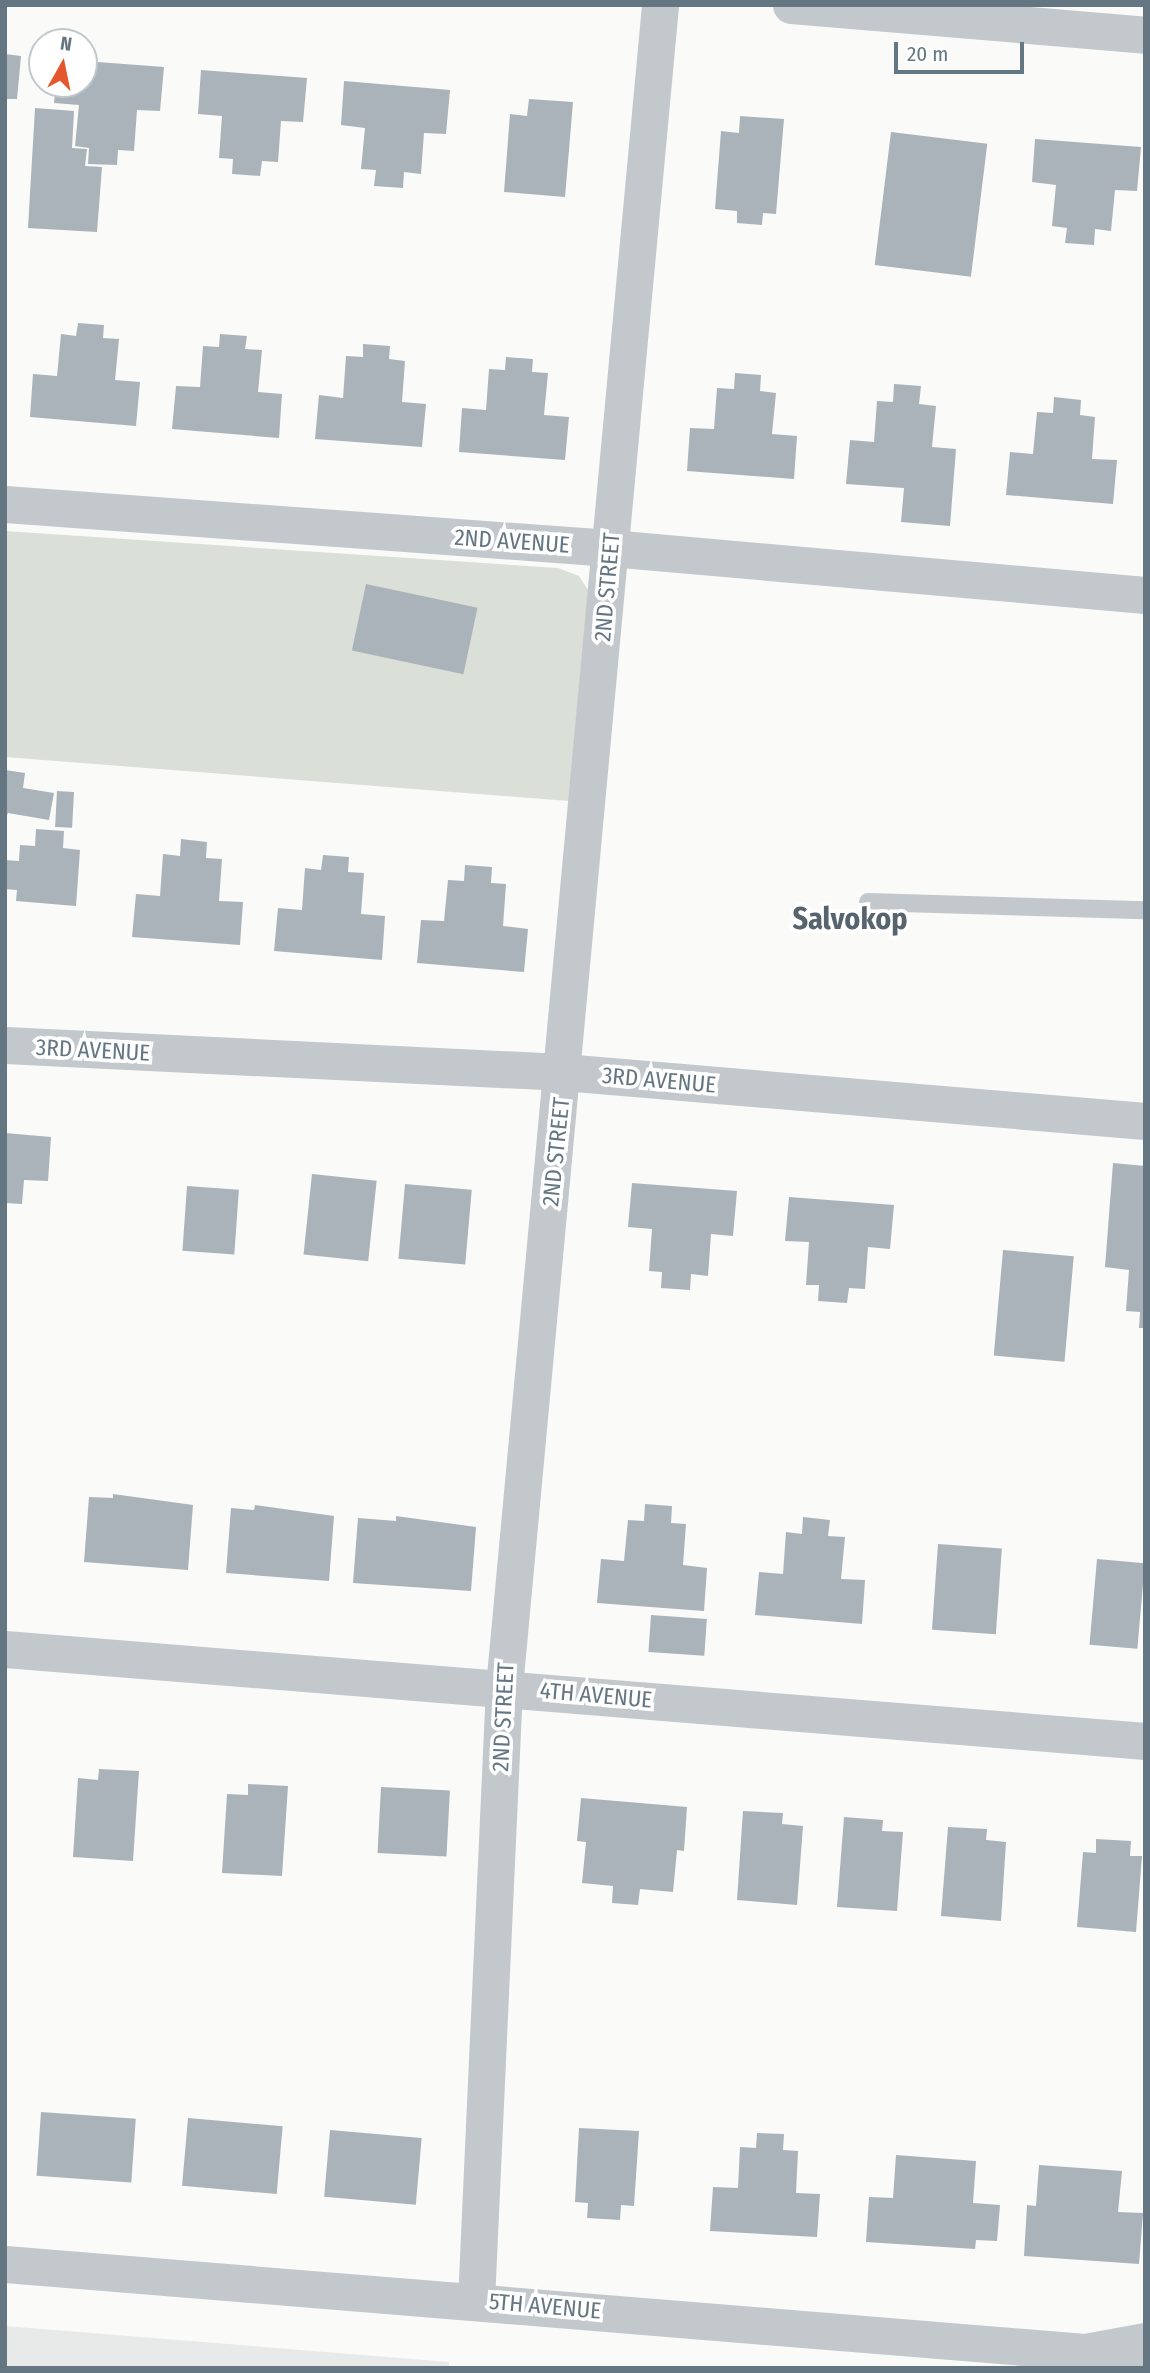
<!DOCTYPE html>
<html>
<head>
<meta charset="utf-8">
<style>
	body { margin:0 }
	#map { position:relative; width:1150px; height:2373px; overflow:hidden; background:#fafaf8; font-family:"Fira Sans Condensed",sans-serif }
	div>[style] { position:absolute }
	.built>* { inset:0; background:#e8e9e9 }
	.green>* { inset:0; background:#dadfd7 }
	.building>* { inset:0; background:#aab3b9; transform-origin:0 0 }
	.service>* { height:18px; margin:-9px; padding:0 9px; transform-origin:9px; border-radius:9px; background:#c3c8cc }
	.minor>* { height:37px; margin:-18.5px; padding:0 18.5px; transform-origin:18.5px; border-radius:18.5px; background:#c3c8cc }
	span { translate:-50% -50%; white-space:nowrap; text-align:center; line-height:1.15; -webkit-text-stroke:7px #fff; paint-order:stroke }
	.street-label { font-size:23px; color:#657683 }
	.district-label { font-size:30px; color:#57646e; font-weight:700 }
	.frame { position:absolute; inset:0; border:7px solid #657683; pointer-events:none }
	.north { position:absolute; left:28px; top:28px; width:70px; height:70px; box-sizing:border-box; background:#fff; border:2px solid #c1c8cd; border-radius:50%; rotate:9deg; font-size:19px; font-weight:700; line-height:28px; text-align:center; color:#657683 }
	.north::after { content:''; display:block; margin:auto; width:24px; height:32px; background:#e4572e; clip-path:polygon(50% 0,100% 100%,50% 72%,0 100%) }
	.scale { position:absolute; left:894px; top:42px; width:130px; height:32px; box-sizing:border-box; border:4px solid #657683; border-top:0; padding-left:9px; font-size:21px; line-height:24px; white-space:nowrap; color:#657683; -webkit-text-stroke:5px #fff; paint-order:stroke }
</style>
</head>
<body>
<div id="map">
	<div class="built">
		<i style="clip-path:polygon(5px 2326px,449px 2362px,449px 2368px,5px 2368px)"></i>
	</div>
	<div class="green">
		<i style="clip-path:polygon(5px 531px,558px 568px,579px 576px,588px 590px,569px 801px,5px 757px)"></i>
	</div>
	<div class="building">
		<i style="clip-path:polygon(5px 54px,21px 56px,17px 99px,5px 99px)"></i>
		<i style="clip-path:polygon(84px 61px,164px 67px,160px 111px,137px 110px,134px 151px,118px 150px,117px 165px,88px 164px,89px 148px,75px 146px,79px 105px,54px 103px,56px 84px,84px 84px)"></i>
		<i style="clip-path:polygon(201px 70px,307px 78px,303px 122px,281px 121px,278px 162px,262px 161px,260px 176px,232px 174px,233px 159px,219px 158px,222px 116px,198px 114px)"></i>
		<i style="clip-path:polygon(344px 81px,450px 90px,446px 134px,424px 133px,421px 174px,404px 172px,403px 188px,374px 186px,376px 170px,361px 169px,365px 128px,341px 125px)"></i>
		<i style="clip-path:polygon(529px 99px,573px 102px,565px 197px,504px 192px,510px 114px,527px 116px)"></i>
		<i style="clip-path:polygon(35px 108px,74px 111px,72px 148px,87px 149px,85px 166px,102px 167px,97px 232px,28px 228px)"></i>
		<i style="clip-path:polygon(740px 116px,784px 119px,776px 214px,763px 213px,762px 225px,737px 223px,737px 211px,715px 209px,721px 131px,739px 133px)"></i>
		<i style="left:891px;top:132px;width:97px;height:134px;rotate:7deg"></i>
		<i style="clip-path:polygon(1035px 139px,1141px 147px,1137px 191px,1115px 190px,1111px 231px,1095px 229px,1094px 245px,1065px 243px,1067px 228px,1052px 226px,1056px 185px,1032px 182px)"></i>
		<i style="clip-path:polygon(78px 323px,104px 325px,103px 338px,119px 339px,115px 380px,140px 382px,136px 426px,30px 417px,33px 374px,57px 376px,61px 334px,76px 336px)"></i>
		<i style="clip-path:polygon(220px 334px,247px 336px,245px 349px,262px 350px,258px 392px,282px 394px,279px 438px,172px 429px,176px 386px,200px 387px,203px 346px,219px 347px)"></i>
		<i style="clip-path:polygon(363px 344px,390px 346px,389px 359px,405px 361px,402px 402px,426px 404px,422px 447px,315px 439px,319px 395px,343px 398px,346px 356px,363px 357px)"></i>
		<i style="clip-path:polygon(506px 357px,533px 359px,532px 372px,548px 373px,544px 415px,569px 417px,565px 460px,459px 452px,462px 408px,486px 410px,489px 369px,505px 370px)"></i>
		<i style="clip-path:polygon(735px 373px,761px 375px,760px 391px,776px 393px,772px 434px,797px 436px,794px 479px,687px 471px,690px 428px,714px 429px,717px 388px,734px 389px)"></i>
		<i style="clip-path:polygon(894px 384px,921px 386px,919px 404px,936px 406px,932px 447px,956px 449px,950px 526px,901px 522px,904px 488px,846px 484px,850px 440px,874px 442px,877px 401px,893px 402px)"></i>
		<i style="clip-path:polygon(1054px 397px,1081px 400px,1080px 415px,1095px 417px,1092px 459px,1117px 460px,1113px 504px,1006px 495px,1010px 452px,1033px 454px,1037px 412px,1053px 413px)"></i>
		<i style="left:366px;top:584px;width:114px;height:68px;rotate:12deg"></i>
		<i style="clip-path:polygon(5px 770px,25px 773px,23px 788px,54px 793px,49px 820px,8px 813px,5px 820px)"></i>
		<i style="left:57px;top:791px;width:17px;height:36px;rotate:3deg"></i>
		<i style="clip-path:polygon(36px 829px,64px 831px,63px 848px,80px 850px,76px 906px,16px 901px,17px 890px,5px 889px,5px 860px,19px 861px,20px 845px,35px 846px)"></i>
		<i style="clip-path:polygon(181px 839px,207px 842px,206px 858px,222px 859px,219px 901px,243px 902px,240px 945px,132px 937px,136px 894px,160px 896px,163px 854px,180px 856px)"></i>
		<i style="clip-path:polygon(323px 855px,349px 857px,348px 872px,364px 873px,361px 914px,385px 916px,382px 960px,274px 951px,278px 908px,302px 910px,305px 868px,321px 870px)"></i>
		<i style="clip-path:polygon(465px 865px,492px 867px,491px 883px,506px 884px,503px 926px,528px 929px,524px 972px,417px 963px,421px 920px,444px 921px,448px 880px,464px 881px)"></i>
		<i style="clip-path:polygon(5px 1133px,51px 1137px,48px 1181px,24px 1180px,22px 1204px,5px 1203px)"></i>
		<i style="clip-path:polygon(1113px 1163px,1145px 1166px,1145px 1328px,1139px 1328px,1140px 1312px,1126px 1311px,1129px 1270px,1105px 1267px)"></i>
		<i style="left:312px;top:1174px;width:65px;height:81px;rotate:6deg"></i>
		<i style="clip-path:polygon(632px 1183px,737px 1191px,733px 1236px,711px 1234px,708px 1276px,691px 1274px,690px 1290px,661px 1288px,662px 1272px,649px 1271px,652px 1229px,628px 1227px)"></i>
		<i style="left:405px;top:1184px;width:67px;height:75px;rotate:5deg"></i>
		<i style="left:187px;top:1186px;width:52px;height:65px;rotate:4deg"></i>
		<i style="clip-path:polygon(789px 1197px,894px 1205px,890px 1249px,868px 1247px,865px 1289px,849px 1288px,847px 1303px,818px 1301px,819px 1285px,806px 1285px,809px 1242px,785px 1241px)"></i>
		<i style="left:1003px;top:1250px;width:71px;height:106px;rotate:5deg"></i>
		<i style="clip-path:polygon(113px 1494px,193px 1505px,188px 1570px,84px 1562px,89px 1497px,113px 1498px)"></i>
		<i style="clip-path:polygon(645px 1504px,672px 1506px,671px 1523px,686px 1524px,683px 1565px,707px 1568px,704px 1611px,597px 1603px,601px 1559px,624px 1561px,628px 1520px,644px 1521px)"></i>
		<i style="clip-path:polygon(255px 1505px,334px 1516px,329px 1581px,226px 1573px,231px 1508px,254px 1510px)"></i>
		<i style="clip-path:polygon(396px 1516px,476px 1527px,471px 1591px,353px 1583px,358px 1518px,396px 1521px)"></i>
		<i style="clip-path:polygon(803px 1517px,830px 1520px,828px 1536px,845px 1537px,841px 1579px,865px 1580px,862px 1624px,755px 1615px,759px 1572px,783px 1574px,786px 1532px,802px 1534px)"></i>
		<i style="left:938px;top:1544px;width:64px;height:86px;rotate:4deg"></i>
		<i style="left:1097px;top:1559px;width:48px;height:86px;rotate:5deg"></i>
		<i style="left:651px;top:1615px;width:56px;height:37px;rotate:4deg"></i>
		<i style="clip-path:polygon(99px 1769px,139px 1771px,133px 1861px,73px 1857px,78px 1778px,98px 1780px)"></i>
		<i style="clip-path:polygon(248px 1784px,288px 1786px,282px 1876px,222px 1873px,227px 1794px,248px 1795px)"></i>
		<i style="left:381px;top:1787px;width:69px;height:66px;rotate:3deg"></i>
		<i style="clip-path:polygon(581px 1798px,687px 1807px,684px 1851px,677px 1850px,673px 1892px,640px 1889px,638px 1905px,612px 1903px,613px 1886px,582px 1883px,586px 1842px,577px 1841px)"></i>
		<i style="clip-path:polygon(743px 1811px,783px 1813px,782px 1824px,803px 1826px,797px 1905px,737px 1900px)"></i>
		<i style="clip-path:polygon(844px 1817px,883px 1820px,882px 1831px,903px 1832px,897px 1911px,837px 1907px)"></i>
		<i style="clip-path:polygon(948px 1827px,987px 1829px,986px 1840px,1006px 1842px,1001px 1921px,941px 1916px)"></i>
		<i style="clip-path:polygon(1096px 1839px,1131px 1841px,1130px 1856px,1142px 1856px,1136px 1932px,1077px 1927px,1083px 1852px,1096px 1853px)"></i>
		<i style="left:41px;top:2112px;width:95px;height:64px;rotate:4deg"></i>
		<i style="left:188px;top:2118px;width:95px;height:68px;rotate:5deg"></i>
		<i style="clip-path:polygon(579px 2128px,639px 2131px,634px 2206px,621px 2205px,620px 2220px,587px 2218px,588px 2203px,575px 2202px)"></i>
		<i style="left:330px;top:2130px;width:92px;height:67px;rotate:5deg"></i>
		<i style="clip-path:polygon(757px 2133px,784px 2134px,783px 2150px,798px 2151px,796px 2193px,820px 2194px,817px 2237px,710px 2231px,713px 2187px,738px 2188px,740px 2147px,756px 2148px)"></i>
		<i style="clip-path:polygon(896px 2155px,976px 2161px,973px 2203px,1000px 2205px,997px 2241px,976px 2240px,975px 2249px,866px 2242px,869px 2197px,893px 2198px)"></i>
		<i style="clip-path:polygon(1039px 2165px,1122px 2171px,1118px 2212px,1143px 2213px,1139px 2264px,1024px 2256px,1027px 2205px,1036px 2206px)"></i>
	</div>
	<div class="service">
		<i style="left:868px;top:902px;width:277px;rotate:1.7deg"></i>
	</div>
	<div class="minor">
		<i style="left:791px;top:5px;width:355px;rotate:4.8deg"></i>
		<i style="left:5px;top:504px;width:607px;rotate:4.16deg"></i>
		<i style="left:610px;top:548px;width:537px;rotate:5.02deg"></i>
		<i style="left:5px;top:1045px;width:559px;rotate:2.77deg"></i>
		<i style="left:563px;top:1072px;width:584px;rotate:4.81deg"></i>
		<i style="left:5px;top:1649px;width:1144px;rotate:4.61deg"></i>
		<i style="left:5px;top:2264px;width:1083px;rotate:4.66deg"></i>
		<i style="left:1084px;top:2352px;width:47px;rotate:20deg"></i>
		<i style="left:476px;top:2301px;width:615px;rotate:-87.39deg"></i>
		<i style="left:504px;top:1687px;width:1689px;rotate:-84.7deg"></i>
		<i style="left:1085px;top:2352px;width:61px;rotate:-10.4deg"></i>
	</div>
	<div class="street-label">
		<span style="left:512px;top:541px;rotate:4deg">2ND AVENUE</span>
		<span style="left:607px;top:587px;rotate:-85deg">2ND STREET</span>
		<span style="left:93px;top:1050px;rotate:3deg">3RD AVENUE</span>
		<span style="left:659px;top:1080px;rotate:5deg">3RD AVENUE</span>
		<span style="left:556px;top:1152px;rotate:-84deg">2ND STREET</span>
		<span style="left:596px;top:1695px;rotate:5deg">4TH AVENUE</span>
		<span style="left:503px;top:1717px;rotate:-87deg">2ND STREET</span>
		<span style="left:545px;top:2306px;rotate:5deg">5TH AVENUE</span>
	</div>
	<div class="district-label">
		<span style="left:850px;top:919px">Salvokop</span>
	</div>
	<div class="frame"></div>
	<div class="north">N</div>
	<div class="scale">20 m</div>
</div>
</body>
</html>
